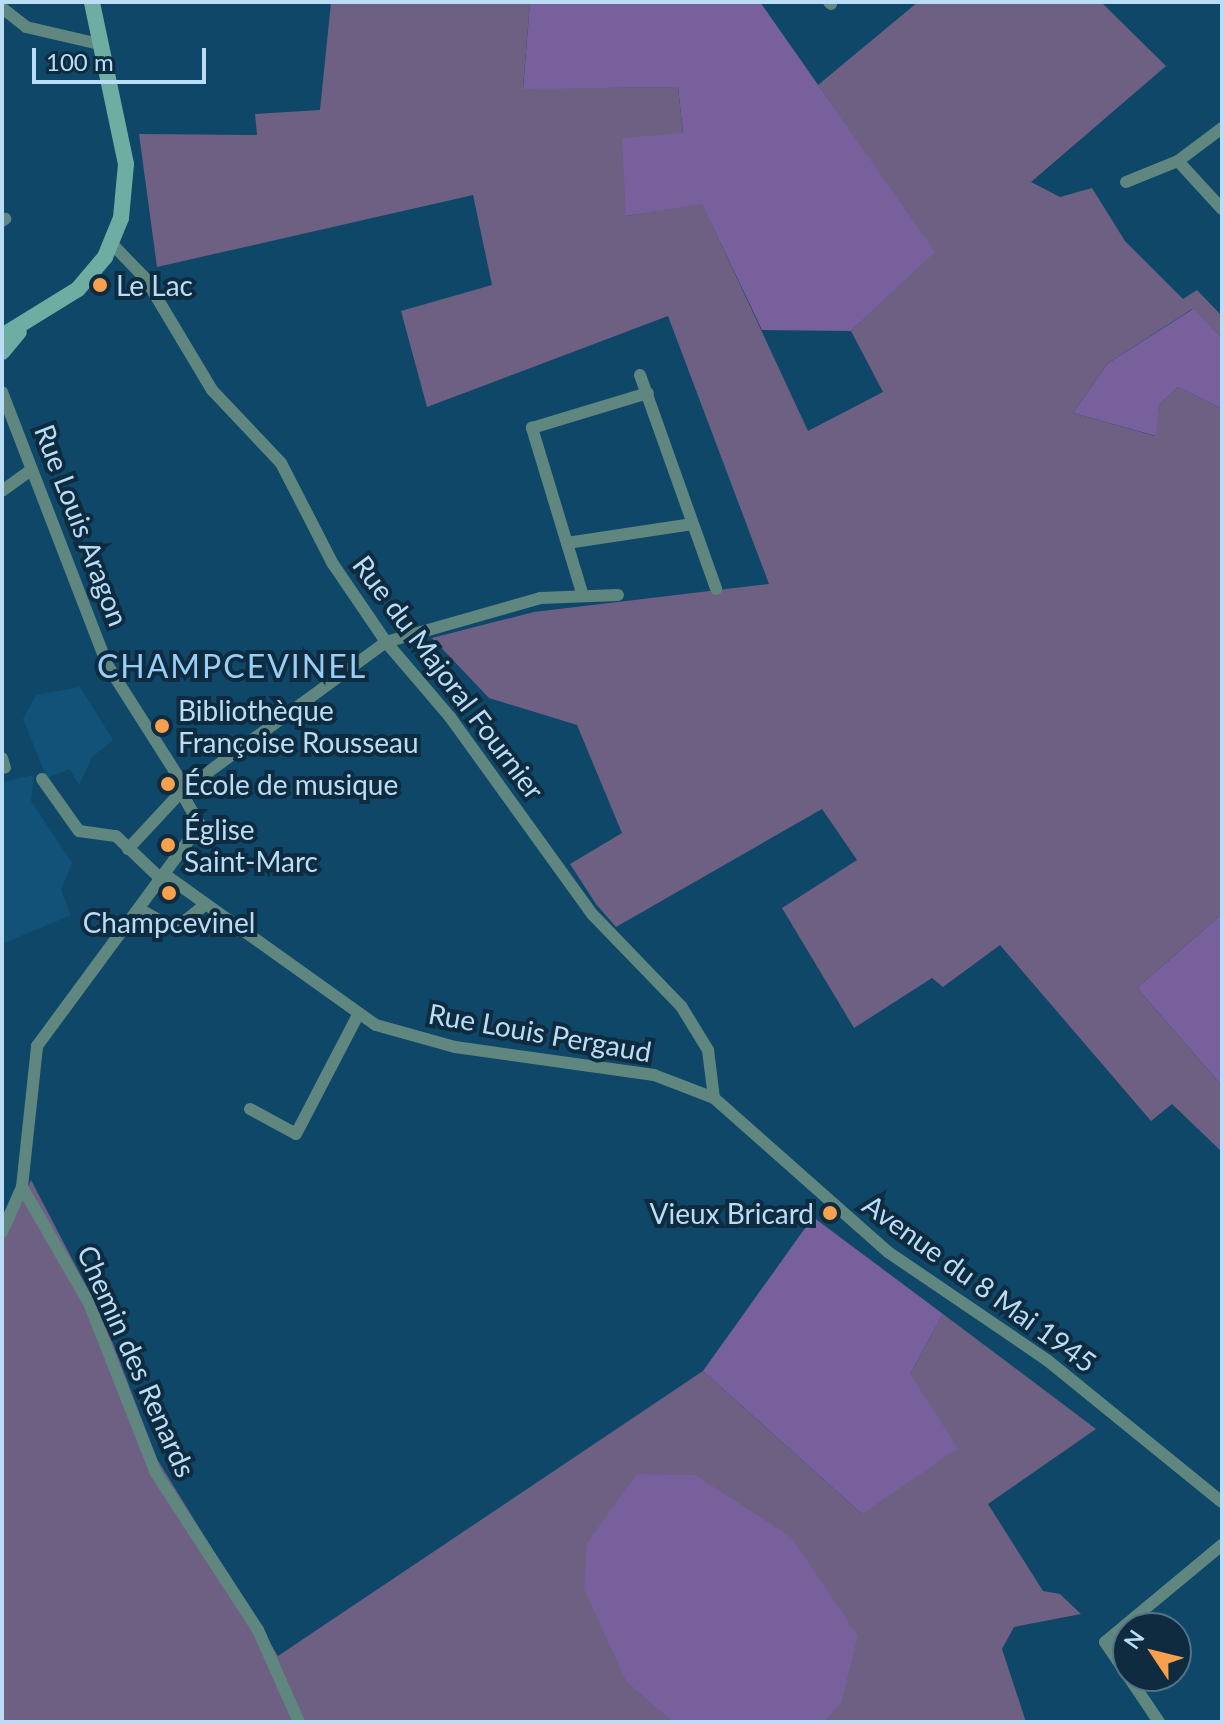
<!DOCTYPE html>
<html>
<head>
<meta charset="utf-8">
<style>
	body { margin:0 }
	#map { position:relative; width:1224px; height:1724px; overflow:hidden; background:#0f4768; font-family:Lato,sans-serif }
	div>[style] { position:absolute }
	.built>* { inset:0; background:#135278 }
	.green>* { inset:0; background:#6d6083 }
	.forest>* { inset:0; background:#77609b }
	.minor>* { height:12px; margin:-6px; padding:0 6px; transform-origin:6px; border-radius:6px; background:#60877f }
	.secondary>* { height:16px; margin:-8px; padding:0 8px; transform-origin:8px; border-radius:8px; background:#6eada1 }
	.dots>* { width:22px; height:22px; translate:-50% -50%; box-sizing:border-box; border:4px solid #0e2b3f; border-radius:50% }
	span { translate:-50% -50%; white-space:nowrap; text-align:center; line-height:1.15; -webkit-text-stroke:8px #0e2b3f; paint-order:stroke }
	.poi-label { font-size:28px; color:#badcf5 }
	.left { translate:0 -50%; text-align:left }
	.right { translate:-100% -50%; text-align:right }
	.street-label { font-size:28px; color:#badcf5 }
	.quarter-label { font-size:32px; color:#99cff7; letter-spacing:2px }
	.frame { position:absolute; inset:0; border:4px solid #badcf5; pointer-events:none }
	.north { position:absolute; left:1112px; top:1612px; width:80px; height:80px; box-sizing:border-box; background:#0e2b3f; border:2px solid #537288; border-radius:50%; rotate:305deg; font-size:22px; font-weight:700; line-height:32px; text-align:center; color:#badcf5 }
	.north::after { content:''; display:block; margin:auto; width:28px; height:36px; background:#f9a04c; clip-path:polygon(50% 0,100% 100%,50% 72%,0 100%) }
	.scale { position:absolute; left:32px; top:48px; width:174px; height:36px; box-sizing:border-box; border:4px solid #badcf5; border-top:0; padding-left:10px; font-size:24px; line-height:28px; white-space:nowrap; color:#badcf5; -webkit-text-stroke:6px #0e2b3f; paint-order:stroke }
</style>
</head>
<body>
<div id="map">
	<div class="built">
		<i style="clip-path:polygon(80px 687px,113px 740px,92px 757px,79px 785px,70px 769px,47px 778px,23px 719px,36px 695px)"></i>
		<i style="clip-path:polygon(34px 775px,31px 801px,72px 863px,61px 890px,71px 915px,2px 944px,2px 782px)"></i>
	</div>
	<div class="green">
		<i style="clip-path:polygon(331px 2px,530px 2px,523px 88px,678px 87px,683px 134px,626px 216px,702px 203px,808px 431px,883px 392px,851px 331px,934px 252px,818px 85px,918px 2px,1101px 2px,1166px 66px,1031px 182px,1060px 197px,1092px 188px,1125px 241px,1183px 299px,1197px 290px,1222px 316px,1222px 338px,1192px 309px,1107px 364px,1073px 413px,1155px 436px,1159px 405px,1178px 387px,1222px 409px,1222px 914px,1137px 988px,1222px 1086px,1222px 1152px,1172px 1104px,1151px 1121px,1000px 945px,943px 987px,932px 978px,854px 1028px,782px 908px,857px 860px,822px 809px,616px 927px,596px 904px,570px 864px,622px 833px,577px 725px,489px 698px,432px 638px,534px 612px,769px 584px,668px 316px,427px 407px,401px 311px,492px 285px,473px 195px,157px 267px,139px 134px,257px 135px,255px 114px,320px 110px)"></i>
		<i style="clip-path:polygon(31px 1180px,104px 1320px,157px 1459px,278px 1656px,703px 1371px,862px 1514px,910px 1374px,943px 1314px,1096px 1429px,988px 1504px,1043px 1591px,1060px 1594px,1081px 1614px,1014px 1627px,1002px 1649px,1026px 1722px,2px 1722px,2px 1242px)"></i>
	</div>
	<div class="forest">
		<i style="clip-path:polygon(530px 2px,760px 2px,935px 252px,851px 331px,762px 330px,702px 204px,626px 216px,622px 138px,683px 133px,678px 87px,523px 89px)"></i>
		<i style="clip-path:polygon(1193px 309px,1222px 338px,1222px 409px,1178px 387px,1159px 405px,1156px 436px,1073px 413px,1107px 364px)"></i>
		<i style="clip-path:polygon(1222px 914px,1222px 1086px,1137px 988px)"></i>
		<i style="clip-path:polygon(813px 1217px,943px 1314px,910px 1374px,958px 1448px,862px 1514px,703px 1371px)"></i>
		<i style="clip-path:polygon(637px 1474px,695px 1475px,791px 1537px,858px 1636px,841px 1703px,824px 1722px,673px 1722px,626px 1681px,584px 1589px,587px 1543px)"></i>
	</div>
	<div class="minor">
		<i style="left:829px;top:2px;width:3px;rotate:45deg"></i>
		<i style="left:2px;top:8px;width:31px;rotate:38deg"></i>
		<i style="left:26px;top:27px;width:75px;rotate:13.1deg"></i>
		<i style="left:1178px;top:161px;width:65px;rotate:47.5deg"></i>
		<i style="left:1126px;top:182px;width:56px;rotate:-22deg"></i>
		<i style="left:1178px;top:161px;width:55px;rotate:-36.9deg"></i>
		<i style="left:2px;top:221px;width:4px;rotate:-34deg"></i>
		<i style="left:112px;top:244px;width:47px;rotate:45.9deg"></i>
		<i style="left:145px;top:278px;width:131px;rotate:59.1deg"></i>
		<i style="left:212px;top:390px;width:100px;rotate:46.6deg"></i>
		<i style="left:281px;top:463px;width:114px;rotate:62.8deg"></i>
		<i style="left:333px;top:564px;width:94px;rotate:55.8deg"></i>
		<i style="left:386px;top:642px;width:99px;rotate:49.5deg"></i>
		<i style="left:450px;top:717px;width:244px;rotate:54.2deg"></i>
		<i style="left:593px;top:915px;width:127px;rotate:46deg"></i>
		<i style="left:681px;top:1006px;width:52px;rotate:58.5deg"></i>
		<i style="left:708px;top:1050px;width:48px;rotate:82.9deg"></i>
		<i style="left:640px;top:375px;width:227px;rotate:70.4deg"></i>
		<i style="left:2px;top:392px;width:294px;rotate:68.9deg"></i>
		<i style="left:108px;top:666px;width:146px;rotate:57.6deg"></i>
		<i style="left:2px;top:491px;width:36px;rotate:-36deg"></i>
		<i style="left:567px;top:543px;width:127px;rotate:-8.6deg"></i>
		<i style="left:583px;top:596px;width:176px;rotate:-106.9deg"></i>
		<i style="left:532px;top:428px;width:121px;rotate:-16.8deg"></i>
		<i style="left:2px;top:758px;width:10px;rotate:73deg"></i>
		<i style="left:42px;top:779px;width:64px;rotate:54.6deg"></i>
		<i style="left:79px;top:831px;width:37px;rotate:8deg"></i>
		<i style="left:116px;top:836px;width:62px;rotate:43.7deg"></i>
		<i style="left:128px;top:849px;width:78px;rotate:-47.1deg"></i>
		<i style="left:181px;top:792px;width:254px;rotate:-36.2deg"></i>
		<i style="left:386px;top:642px;width:160px;rotate:-15.9deg"></i>
		<i style="left:540px;top:598px;width:78px;rotate:-2.2deg"></i>
		<i style="left:164px;top:874px;width:260px;rotate:35.5deg"></i>
		<i style="left:376px;top:1025px;width:82px;rotate:15.6deg"></i>
		<i style="left:455px;top:1047px;width:201px;rotate:8deg"></i>
		<i style="left:654px;top:1075px;width:64px;rotate:21deg"></i>
		<i style="left:714px;top:1098px;width:232px;rotate:41.5deg"></i>
		<i style="left:888px;top:1252px;width:192px;rotate:34.2deg"></i>
		<i style="left:1047px;top:1360px;width:225px;rotate:39.1deg"></i>
		<i style="left:139px;top:909px;width:41px;rotate:29.1deg"></i>
		<i style="left:175px;top:929px;width:38px;rotate:-39deg"></i>
		<i style="left:250px;top:1109px;width:52px;rotate:28.5deg"></i>
		<i style="left:296px;top:1134px;width:134px;rotate:-62.5deg"></i>
		<i style="left:22px;top:1187px;width:134px;rotate:60deg"></i>
		<i style="left:89px;top:1303px;width:183px;rotate:68.5deg"></i>
		<i style="left:156px;top:1473px;width:187px;rotate:57deg"></i>
		<i style="left:258px;top:1630px;width:101px;rotate:66deg"></i>
		<i style="left:2px;top:1232px;width:49px;rotate:-66deg"></i>
		<i style="left:22px;top:1187px;width:142px;rotate:-83.9deg"></i>
		<i style="left:37px;top:1046px;width:275px;rotate:-53.6deg"></i>
		<i style="left:200px;top:825px;width:38px;rotate:-120deg"></i>
		<i style="left:1128px;top:1676px;width:41px;rotate:-124.1deg"></i>
		<i style="left:1105px;top:1642px;width:152px;rotate:-39.7deg"></i>
		<i style="left:1128px;top:1676px;width:55px;rotate:56deg"></i>
	</div>
	<div class="secondary">
		<i style="left:2px;top:336px;width:89px;rotate:-31.7deg"></i>
		<i style="left:78px;top:289px;width:42px;rotate:-49.8deg"></i>
		<i style="left:105px;top:257px;width:42px;rotate:-67.7deg"></i>
		<i style="left:121px;top:218px;width:54px;rotate:-84.7deg"></i>
		<i style="left:126px;top:164px;width:166px;rotate:-101.9deg"></i>
		<i style="left:2px;top:352px;width:26px;rotate:-50deg"></i>
	</div>
	<div class="dots">
		<i style="left:100px;top:285px;background:#f9a04c"></i>
		<i style="left:162px;top:726px;background:#f9a04c"></i>
		<i style="left:168px;top:784px;background:#f9a04c"></i>
		<i style="left:168px;top:845px;background:#f9a04c"></i>
		<i style="left:169px;top:893px;background:#f9a04c"></i>
		<i style="left:830px;top:1213px;background:#f9a04c"></i>
	</div>
	<div class="poi-label">
		<span class="left" style="left:116px;top:285px">Le Lac</span>
		<span class="left" style="left:178px;top:726px">Bibliothèque<br>Françoise Rousseau</span>
		<span class="left" style="left:184px;top:784px">École de musique</span>
		<span class="left" style="left:184px;top:845px">Église<br>Saint-Marc</span>
		<span style="left:169px;top:922px">Champcevinel</span>
		<span class="right" style="left:814px;top:1213px">Vieux Bricard</span>
	</div>
	<div class="street-label">
		<span style="left:82px;top:525px;rotate:69deg">Rue Louis Aragon</span>
		<span style="left:449px;top:677px;rotate:53deg">Rue du Majoral Fournier</span>
		<span style="left:540px;top:1032px;rotate:10deg">Rue Louis Pergaud</span>
		<span style="left:980px;top:1283px;rotate:36deg">Avenue du 8 Mai 1945</span>
		<span style="left:137px;top:1361px;rotate:66deg">Chemin des Renards</span>
	</div>
	<div class="quarter-label">
		<span style="left:232px;top:666px">CHAMPCEVINEL</span>
	</div>
	<div class="frame"></div>
	<div class="north">N</div>
	<div class="scale">100 m</div>
</div>
</body>
</html>
